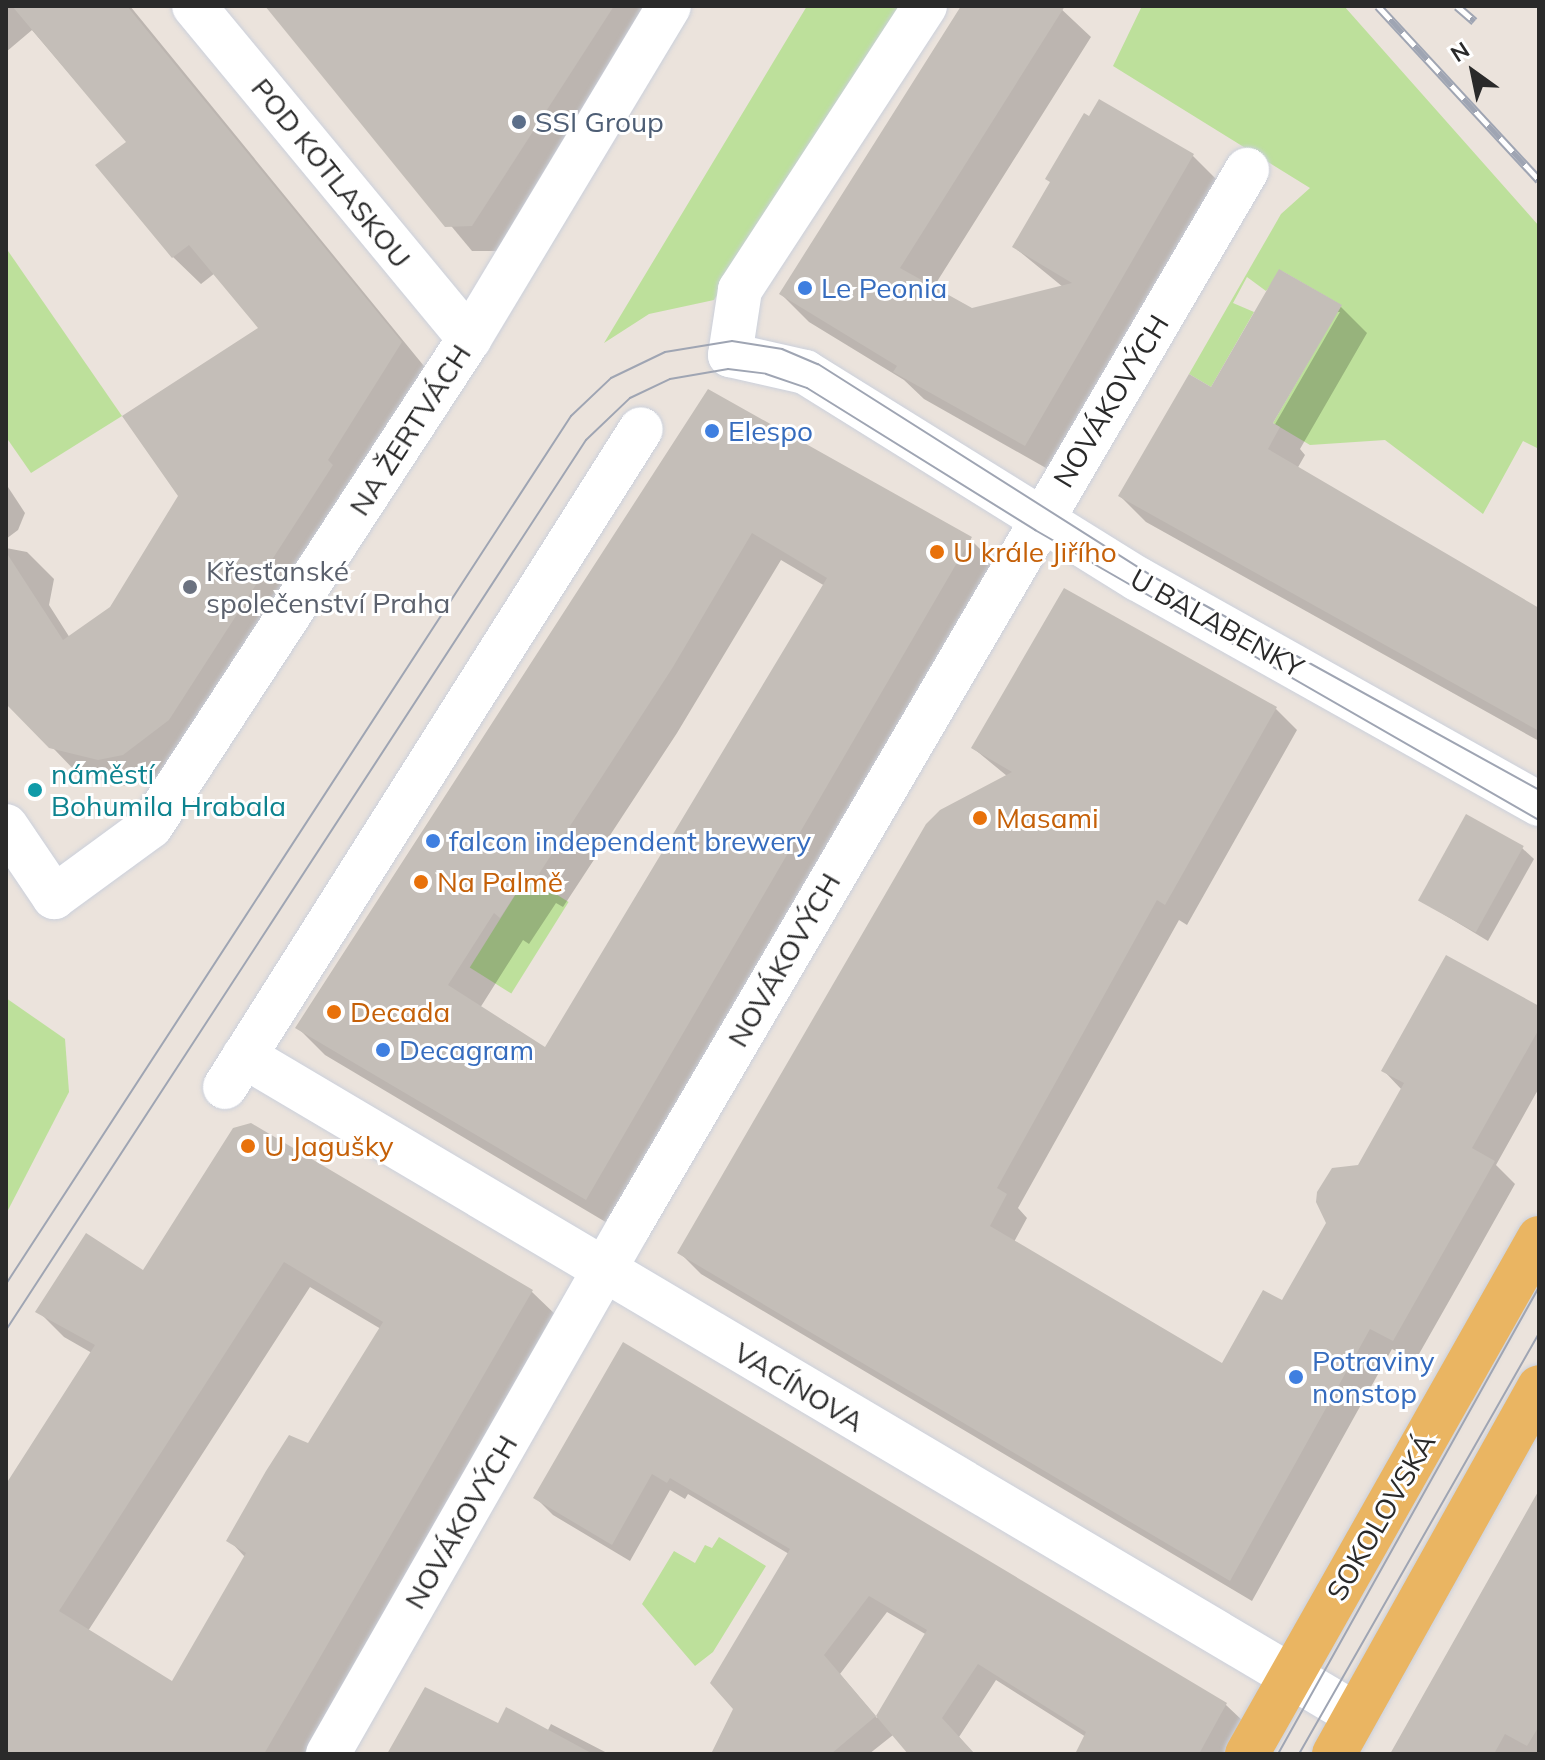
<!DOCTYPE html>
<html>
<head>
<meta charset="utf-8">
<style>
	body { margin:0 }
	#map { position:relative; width:1545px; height:1760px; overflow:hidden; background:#ebe3dc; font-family:Mulish,sans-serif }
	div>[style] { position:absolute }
	.green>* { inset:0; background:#bde09b; transform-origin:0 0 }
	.shadow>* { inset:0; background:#0003 }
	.building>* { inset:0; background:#c4beb8; transform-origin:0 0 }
	.roads { filter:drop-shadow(0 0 2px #cbd0db) drop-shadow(0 0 2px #cbd0db) }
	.minor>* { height:44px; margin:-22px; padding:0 22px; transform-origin:22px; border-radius:22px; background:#fff }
	.major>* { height:44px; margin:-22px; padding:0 22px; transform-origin:22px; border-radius:22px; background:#eab562 }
	.tram>* { height:2px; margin:-1px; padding:0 1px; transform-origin:1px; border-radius:1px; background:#9fa5b3 }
	.rail>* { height:9px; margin-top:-4.5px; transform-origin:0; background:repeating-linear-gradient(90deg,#fff 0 18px,#9fa5b3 0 36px); box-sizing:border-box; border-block:2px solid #9fa5b3 }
	.dots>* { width:22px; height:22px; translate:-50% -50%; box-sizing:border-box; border:4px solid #fff; border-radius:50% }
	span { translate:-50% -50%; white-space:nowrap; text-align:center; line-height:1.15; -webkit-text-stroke:6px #fff; paint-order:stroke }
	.service-label { font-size:28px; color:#4e5e75 }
	.left { translate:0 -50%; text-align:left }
	.street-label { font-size:28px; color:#2a2a2a }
	.shop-label { font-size:28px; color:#366cbe }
	.food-label { font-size:28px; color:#c56008 }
	.worship-label { font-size:28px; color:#5b616d }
	.culture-label { font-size:28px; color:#0d838f }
	.frame { position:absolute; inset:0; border:8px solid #2a2a2a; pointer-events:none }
	.north { position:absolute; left:1433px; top:32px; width:80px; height:80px; -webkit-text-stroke:6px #fff; paint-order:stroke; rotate:327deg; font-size:22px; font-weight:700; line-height:32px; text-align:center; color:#2a2a2a }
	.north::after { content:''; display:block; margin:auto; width:28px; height:36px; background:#2a2a2a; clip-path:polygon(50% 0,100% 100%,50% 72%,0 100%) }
</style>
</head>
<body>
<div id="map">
	<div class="green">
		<i style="clip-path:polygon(807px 6px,903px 6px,714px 300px,649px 314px,604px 343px)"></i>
		<i style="clip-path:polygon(1142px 6px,1344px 6px,1539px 226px,1539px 449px,1523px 441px,1483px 514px,1385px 440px,1310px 445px,1273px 423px,1341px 305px,1282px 271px,1266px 291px,1247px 277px,1233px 303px,1254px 312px,1211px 387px,1189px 374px,1281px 214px,1310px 188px,1113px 66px)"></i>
		<i style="clip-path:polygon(6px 248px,122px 416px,31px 473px,6px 437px)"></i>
		<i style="left:527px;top:876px;width:49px;height:108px;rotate:32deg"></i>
		<i style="clip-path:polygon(6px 998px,65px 1039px,69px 1092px,6px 1214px)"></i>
		<i style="clip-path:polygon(719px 1537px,766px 1566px,713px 1652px,695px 1666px,642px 1604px,674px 1551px,695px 1563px,705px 1545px,712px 1548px)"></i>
	</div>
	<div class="shadow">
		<i style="clip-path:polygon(6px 6px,130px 6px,428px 371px,196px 748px,151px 781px,126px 786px,79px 775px,6px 699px,6px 548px,27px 552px,54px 579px,49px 605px,70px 638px,111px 608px,180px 496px,261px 328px,215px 273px,201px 284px,173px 257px,128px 142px,32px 30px,6px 52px)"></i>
		<i style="clip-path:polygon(268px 6px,655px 6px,497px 251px,472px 251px)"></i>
		<i style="clip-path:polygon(964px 6px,1058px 6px,1091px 37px,933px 288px,972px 310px,1063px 287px,1014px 247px,1052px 183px,1193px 156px,1221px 184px,1053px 472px,924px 399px,904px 380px,809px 322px,781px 294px)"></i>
		<i style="clip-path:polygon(evenodd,1340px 306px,1367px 333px,1300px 449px,1305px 455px,1297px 469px,1539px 610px,1539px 741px,1146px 522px,1120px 496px,1212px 390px,1340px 306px,1335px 312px,1340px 312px,1270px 433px,1266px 431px,1335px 312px)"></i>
		<i style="clip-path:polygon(evenodd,709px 392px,970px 539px,998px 567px,614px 1227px,325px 1055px,297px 1027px,709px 392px,781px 560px,825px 586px,546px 1049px,480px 1008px,523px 940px,529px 944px,556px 903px,563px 907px,677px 733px,781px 560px)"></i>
		<i style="clip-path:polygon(6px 484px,25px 513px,18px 530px,6px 539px)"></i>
		<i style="clip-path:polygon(1276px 709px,1297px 730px,1187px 925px,1179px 920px,1018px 1208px,1027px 1218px,1014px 1242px,1223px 1366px,1283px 1303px,1402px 1090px,1384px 1071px,1539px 1008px,1539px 1088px,1496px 1165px,1515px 1184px,1465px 1273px,1415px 1361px,1392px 1349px,1252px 1601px,701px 1274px,679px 1252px,1007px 776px,973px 748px)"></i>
		<i style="clip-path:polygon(1522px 848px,1534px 859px,1488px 941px,1420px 900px)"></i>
		<i style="clip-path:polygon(evenodd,234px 1129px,532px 1292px,558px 1317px,304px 1754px,6px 1754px,6px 1487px,92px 1353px,64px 1337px,38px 1311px,144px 1272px,234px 1129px,310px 1287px,381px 1329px,309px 1446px,229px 1540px,245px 1557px,173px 1683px,88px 1631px,310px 1287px)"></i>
		<i style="clip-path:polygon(evenodd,624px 1345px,1226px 1705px,1244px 1722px,1226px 1754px,1086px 1754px,1086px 1737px,996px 1680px,959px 1737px,974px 1754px,911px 1754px,893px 1735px,869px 1754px,713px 1754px,735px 1709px,789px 1554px,688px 1494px,685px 1499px,670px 1490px,630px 1561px,553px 1515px,536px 1498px,624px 1345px,887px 1612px,927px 1635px,877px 1718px,840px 1674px,887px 1612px)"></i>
		<i style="clip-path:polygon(1539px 1494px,1539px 1754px,1394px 1754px)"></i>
		<i style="clip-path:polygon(551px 1724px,609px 1754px,389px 1754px,498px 1726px,547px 1732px)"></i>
	</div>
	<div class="building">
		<i style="clip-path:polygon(12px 6px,127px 6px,402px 342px,328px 460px,333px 465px,169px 720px,123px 755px,98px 760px,49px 748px,6px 704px,6px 552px,63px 640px,110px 607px,178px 496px,122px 416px,258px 328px,189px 245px,172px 258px,95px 165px,126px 142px)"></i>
		<i style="clip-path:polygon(265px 6px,614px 6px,472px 226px,445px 227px)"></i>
		<i style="clip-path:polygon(961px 6px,1065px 6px,900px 268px,972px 308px,1072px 283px,1012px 247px,1050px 182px,1045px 179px,1084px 113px,1089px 116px,1099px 99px,1194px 154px,1025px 446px,893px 372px,897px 366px,779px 294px)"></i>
		<i style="clip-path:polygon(1279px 269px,1342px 305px,1273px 423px,1280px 427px,1268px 449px,1539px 608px,1539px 731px,1118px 496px,1189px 374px,1211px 387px)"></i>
		<i style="clip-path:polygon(evenodd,708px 389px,972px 537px,586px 1200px,295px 1028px,708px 389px,752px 533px,827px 578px,545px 1047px,448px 985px,494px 913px,500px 918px,527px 876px,535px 880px,673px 667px,752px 533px)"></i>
		<i style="clip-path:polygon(1064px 588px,1277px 707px,1165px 905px,1157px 900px,997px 1188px,1007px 1194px,990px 1226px,1222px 1363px,1263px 1290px,1282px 1300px,1326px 1223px,1316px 1202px,1317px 1192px,1332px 1168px,1358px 1165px,1404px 1083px,1381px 1071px,1446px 955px,1539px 1006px,1539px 1029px,1472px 1148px,1495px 1161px,1393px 1341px,1370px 1329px,1230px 1581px,677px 1253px,926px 824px,940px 810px,1012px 772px,971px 748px)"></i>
		<i style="left:1466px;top:814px;width:66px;height:99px;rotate:29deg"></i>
		<i style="clip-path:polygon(evenodd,251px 1123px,533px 1290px,264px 1754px,6px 1754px,6px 1484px,95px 1345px,35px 1312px,86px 1233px,143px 1270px,233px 1128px,251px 1123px,284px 1262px,383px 1322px,308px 1443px,289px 1435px,266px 1471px,226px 1541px,246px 1553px,172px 1681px,59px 1611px,284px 1262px)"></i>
		<i style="clip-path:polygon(evenodd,623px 1342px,1227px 1703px,1199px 1754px,1075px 1754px,1086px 1732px,978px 1664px,942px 1718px,975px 1754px,908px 1754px,876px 1716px,831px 1754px,711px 1754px,733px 1709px,710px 1683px,790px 1549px,670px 1478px,667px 1483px,652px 1474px,612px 1545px,533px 1498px,623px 1342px,869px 1596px,927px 1630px,876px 1716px,824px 1655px,869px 1596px)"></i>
		<i style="clip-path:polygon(1539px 1490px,1539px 1726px,1527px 1746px,1505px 1734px,1494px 1754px,1390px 1754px)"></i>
		<i style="clip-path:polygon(425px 1687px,498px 1723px,506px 1707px,593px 1754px,387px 1754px)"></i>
	</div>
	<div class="roads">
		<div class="minor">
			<i style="left:194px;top:6px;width:432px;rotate:50.4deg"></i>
			<i style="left:925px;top:6px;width:339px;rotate:123.1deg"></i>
			<i style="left:740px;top:290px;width:66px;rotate:98.7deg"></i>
			<i style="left:730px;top:355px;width:77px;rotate:12.8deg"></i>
			<i style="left:805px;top:372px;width:392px;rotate:31.9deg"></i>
			<i style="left:1138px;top:579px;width:460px;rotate:29.3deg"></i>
			<i style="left:6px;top:826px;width:86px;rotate:55.9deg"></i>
			<i style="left:54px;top:897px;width:120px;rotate:-36.2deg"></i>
			<i style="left:151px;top:826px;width:582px;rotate:-56.86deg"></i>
			<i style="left:469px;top:339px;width:388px;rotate:-59deg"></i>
			<i style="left:244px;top:1056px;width:1291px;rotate:30.64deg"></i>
			<i style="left:225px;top:1087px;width:778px;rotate:-57.7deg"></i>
			<i style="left:328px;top:1754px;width:606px;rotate:-60.3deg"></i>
			<i style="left:628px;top:1228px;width:1226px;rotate:-59.67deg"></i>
		</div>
		<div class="major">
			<i style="left:1247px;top:1754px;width:593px;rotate:-60.49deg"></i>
			<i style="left:1334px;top:1754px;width:420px;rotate:-60.8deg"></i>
		</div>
	</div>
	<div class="tram">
		<i style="left:6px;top:1284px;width:1036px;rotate:-56.94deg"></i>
		<i style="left:571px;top:416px;width:55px;rotate:-43.5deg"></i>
		<i style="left:611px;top:378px;width:60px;rotate:-25.7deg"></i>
		<i style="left:665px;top:352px;width:68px;rotate:-9.3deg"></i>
		<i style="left:732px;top:341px;width:51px;rotate:9.1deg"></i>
		<i style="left:782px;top:349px;width:39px;rotate:23deg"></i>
		<i style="left:818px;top:364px;width:393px;rotate:32.4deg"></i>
		<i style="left:1150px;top:575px;width:444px;rotate:28.9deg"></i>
		<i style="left:6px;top:1330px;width:1062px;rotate:-56.91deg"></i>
		<i style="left:586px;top:440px;width:61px;rotate:-43.7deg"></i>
		<i style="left:630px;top:398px;width:44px;rotate:-25.4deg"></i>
		<i style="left:670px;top:379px;width:59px;rotate:-9.8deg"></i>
		<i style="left:728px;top:369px;width:38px;rotate:7deg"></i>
		<i style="left:766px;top:374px;width:43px;rotate:18.9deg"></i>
		<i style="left:807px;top:388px;width:269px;rotate:31.9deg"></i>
		<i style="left:1035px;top:530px;width:581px;rotate:29.92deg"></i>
		<i style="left:1278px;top:1754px;width:535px;rotate:-60.8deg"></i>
		<i style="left:1299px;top:1754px;width:485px;rotate:-60.3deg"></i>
	</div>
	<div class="rail">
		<i style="left:1378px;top:6px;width:237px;rotate:47.2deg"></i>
		<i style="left:1457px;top:6px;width:23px;rotate:41deg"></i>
	</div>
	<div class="dots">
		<i style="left:519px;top:122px;background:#5c6f8a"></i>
		<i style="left:805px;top:288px;background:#3f7fe0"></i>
		<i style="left:712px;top:431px;background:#3f7fe0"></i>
		<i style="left:937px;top:552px;background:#e8710a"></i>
		<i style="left:190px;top:587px;background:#6b7280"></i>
		<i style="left:35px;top:790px;background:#0f9aa8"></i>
		<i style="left:980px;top:818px;background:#e8710a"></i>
		<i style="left:433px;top:841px;background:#3f7fe0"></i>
		<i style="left:421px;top:882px;background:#e8710a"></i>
		<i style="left:334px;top:1012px;background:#e8710a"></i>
		<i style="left:383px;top:1050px;background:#3f7fe0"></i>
		<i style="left:248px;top:1146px;background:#e8710a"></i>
		<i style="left:1296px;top:1377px;background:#3f7fe0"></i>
	</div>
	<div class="service-label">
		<span class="left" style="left:535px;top:122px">SSI Group</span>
	</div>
	<div class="street-label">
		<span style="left:331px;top:173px;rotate:51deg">POD KOTLASKOU</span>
		<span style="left:1111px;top:401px;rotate:-59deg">NOVÁKOVÝCH</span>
		<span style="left:410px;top:430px;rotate:-57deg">NA ŽERTVÁCH</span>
		<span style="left:1217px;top:623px;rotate:29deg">U BALABENKY</span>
		<span style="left:784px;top:960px;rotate:-60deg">NOVÁKOVÝCH</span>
		<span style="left:799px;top:1387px;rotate:31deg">VACÍNOVA</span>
		<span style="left:1381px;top:1517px;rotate:-60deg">SOKOLOVSKÁ</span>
		<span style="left:461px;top:1522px;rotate:-60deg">NOVÁKOVÝCH</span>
	</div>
	<div class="shop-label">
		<span class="left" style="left:821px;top:288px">Le Peonia</span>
		<span class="left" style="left:728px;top:431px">Elespo</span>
		<span class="left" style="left:449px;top:841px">falcon independent brewery</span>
		<span class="left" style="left:399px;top:1050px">Decagram</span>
		<span class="left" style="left:1312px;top:1377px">Potraviny<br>nonstop</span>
	</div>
	<div class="food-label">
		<span class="left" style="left:953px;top:552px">U krále Jiřího</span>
		<span class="left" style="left:996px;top:818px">Masami</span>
		<span class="left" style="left:437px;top:882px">Na Palmě</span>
		<span class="left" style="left:350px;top:1012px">Decada</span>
		<span class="left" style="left:264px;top:1146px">U Jagušky</span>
	</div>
	<div class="worship-label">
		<span class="left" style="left:206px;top:587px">Křesťanské<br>společenství Praha</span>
	</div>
	<div class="culture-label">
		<span class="left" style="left:51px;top:790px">náměstí<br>Bohumila Hrabala</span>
	</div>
	<div class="frame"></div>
	<div class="north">N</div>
</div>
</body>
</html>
